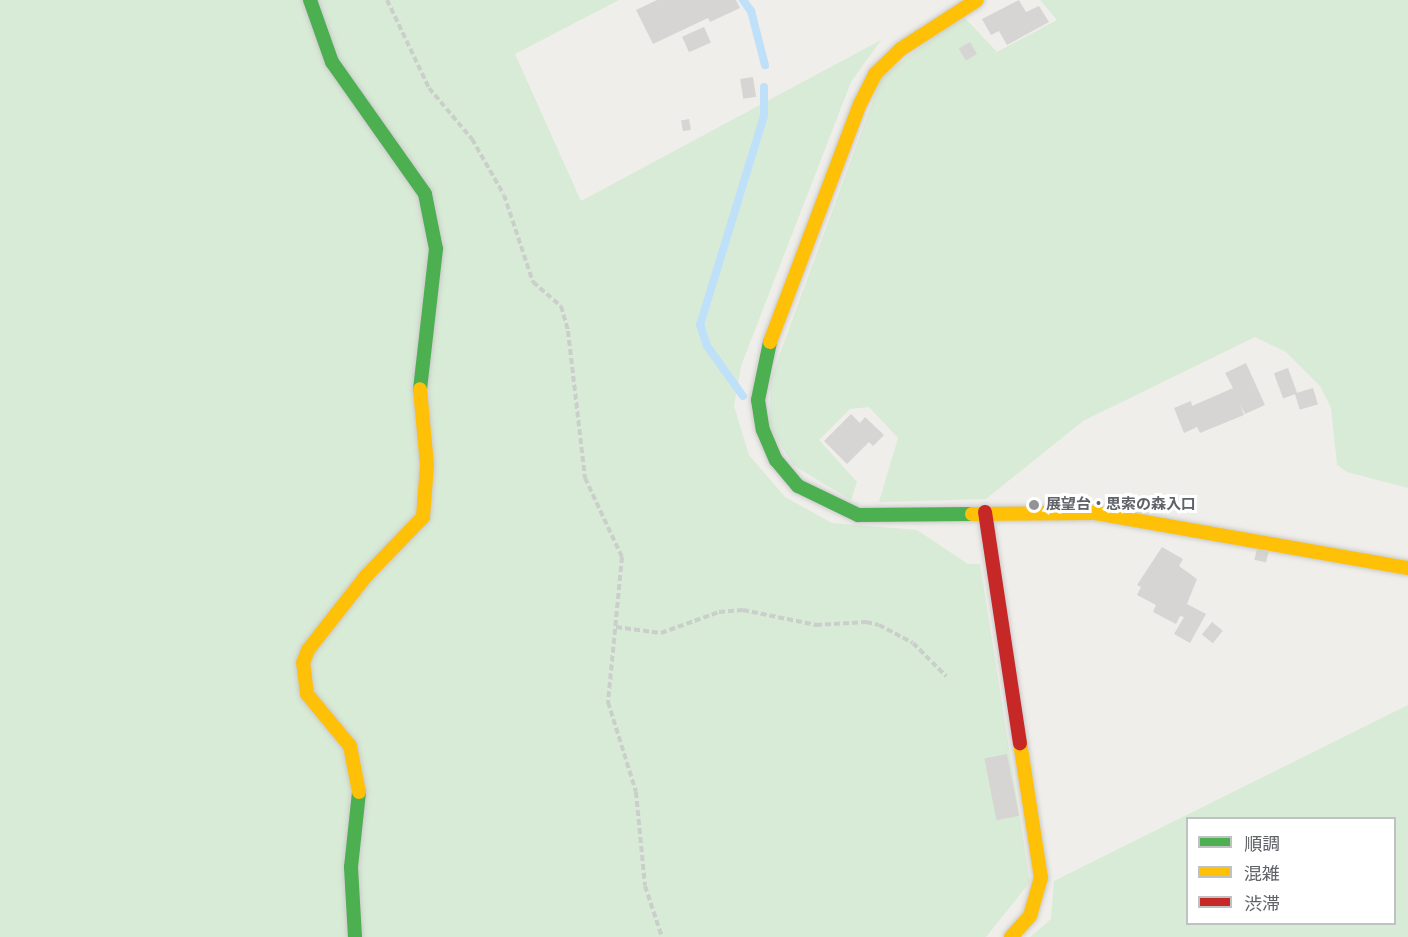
<!DOCTYPE html>
<html>
<head>
<meta charset="utf-8">
<style>
	body { margin:0 }
	#map { position:relative; width:1408px; height:937px; overflow:hidden; background:#efeeea; font-family:"Fira Sans Condensed","Noto Sans JP",sans-serif }
	div>[style] { position:absolute }
	.green>* { inset:0; background:#d8ebd6 }
	.stream>* { height:8px; margin:-4px; padding:0 4px; transform-origin:4px; border-radius:4px; background:#bfe0f9 }
	.building>* { inset:0; background:#d6d5d3; transform-origin:0 0 }
	.path>* { height:4px; margin-top:-2px; transform-origin:0; background:repeating-linear-gradient(90deg,#cacfcc 0 6px,transparent 0 9px) }
	.roads { filter:drop-shadow(0 0 2px #cacacb) drop-shadow(0 0 2px #cacacb) }
	.fast>* { height:14px; margin:-7px; padding:0 7px; transform-origin:7px; border-radius:7px; background:#4caf50 }
	.slow>* { height:14px; margin:-7px; padding:0 7px; transform-origin:7px; border-radius:7px; background:#ffc107 }
	.jam>* { height:14px; margin:-7px; padding:0 7px; transform-origin:7px; border-radius:7px; background:#c62828 }
	.dots>* { width:16px; height:16px; translate:-50% -50%; box-sizing:border-box; border:3px solid #fff; border-radius:50% }
	span { translate:-50% -50%; white-space:nowrap; text-align:center; line-height:1.15; -webkit-text-stroke:6px #fff; paint-order:stroke }
	.poi-label { font-size:15px; color:#5f6368; font-weight:700 }
	.left { translate:0 -50%; text-align:left }
	.legend { position:absolute; left:1186px; top:817px; width:210px; height:108px; box-sizing:border-box; background:#fff; border:2px solid #bfc1c3; margin:0; padding:8px 10px; list-style:none; font-size:18px; color:#5f6368 }
	.legend li { display:flex; align-items:center; gap:12px; height:30px }
	.legend b { width:30px; border:2px solid #bfc1c3 }
</style>
</head>
<body>
<div id="map">
	<div class="green">
		<i style="clip-path:polygon(0 0,619px 0,515px 54px,581px 201px,881px 40px,851px 82px,741px 366px,734px 406px,749px 455px,785px 497px,832px 523px,917px 530px,968px 564px,980px 564px,1030px 882px,986px 937px,0 937px)"></i>
		<i style="clip-path:polygon(1040px 0,1408px 0,1408px 488px,1347px 472px,1337px 465px,1331px 408px,1320px 386px,1286px 352px,1255px 337px,1083px 421px,986px 499px,879px 502px,898px 438px,869px 407px,850px 409px,819px 440px,857px 482px,851px 500px,793px 465px,769px 426px,771px 378px,882px 76px,963px 16px,997px 52px,1057px 20px)"></i>
		<i style="clip-path:polygon(evenodd,1408px 705px,1408px 937px,1030px 937px,1051px 919px,1054px 881px,1408px 705px,1188px 818px,1394px 818px,1394px 924px,1188px 924px,1188px 818px)"></i>
	</div>
	<div class="stream">
		<i style="left:743px;top:0;width:14px;rotate:54deg"></i>
		<i style="left:751px;top:11px;width:56px;rotate:75.5deg"></i>
		<i style="left:743px;top:396px;width:62px;rotate:-125.8deg"></i>
		<i style="left:707px;top:346px;width:22px;rotate:-108deg"></i>
		<i style="left:700px;top:325px;width:219px;rotate:-73deg"></i>
		<i style="left:764px;top:116px;width:29px;rotate:-90deg"></i>
	</div>
	<div class="building">
		<i style="clip-path:polygon(657px 0,736px 0,740px 8px,710px 22px,708px 18px,653px 44px,636px 10px)"></i>
		<i style="clip-path:polygon(1019px 0,1026px 12px,1039px 6px,1049px 22px,1007px 45px,999px 31px,991px 35px,982px 19px)"></i>
		<i style="left:704px;top:27px;width:17px;height:24px;rotate:66deg"></i>
		<i style="left:970px;top:42px;width:14px;height:13px;rotate:60deg"></i>
		<i style="left:753px;top:77px;width:20px;height:13px;rotate:81deg"></i>
		<i style="left:689px;top:119px;width:11px;height:8px;rotate:80deg"></i>
		<i style="clip-path:polygon(1246px 363px,1265px 405px,1245px 414px,1240px 404px,1244px 415px,1200px 433px,1197px 427px,1184px 433px,1174px 408px,1191px 401px,1192px 406px,1233px 388px,1225px 373px)"></i>
		<i style="left:1288px;top:368px;width:27px;height:15px;rotate:70deg"></i>
		<i style="left:1313px;top:388px;width:17px;height:19px;rotate:73deg"></i>
		<i style="clip-path:polygon(851px 414px,860px 423px,865px 417px,884px 435px,873px 446px,869px 442px,847px 464px,824px 441px)"></i>
		<i style="clip-path:polygon(1162px 547px,1183px 559px,1179px 566px,1197px 579px,1187px 604px,1206px 614px,1190px 643px,1174px 634px,1184px 617px,1180px 616px,1176px 624px,1153px 612px,1156px 605px,1137px 595px,1141px 587px,1137px 585px)"></i>
		<i style="left:1257px;top:549px;width:12px;height:11px;rotate:14deg"></i>
		<i style="left:1212px;top:622px;width:14px;height:16px;rotate:39deg"></i>
		<i style="left:1007px;top:754px;width:63px;height:23px;rotate:79deg"></i>
	</div>
	<div class="path">
		<i style="left:387px;top:0;width:98px;rotate:64.5deg"></i>
		<i style="left:429px;top:88px;width:67px;rotate:49.9deg"></i>
		<i style="left:472px;top:139px;width:64px;rotate:60.3deg"></i>
		<i style="left:504px;top:195px;width:92px;rotate:71.6deg"></i>
		<i style="left:533px;top:282px;width:37px;rotate:41deg"></i>
		<i style="left:561px;top:306px;width:26px;rotate:74deg"></i>
		<i style="left:568px;top:331px;width:148px;rotate:83.4deg"></i>
		<i style="left:585px;top:478px;width:87px;rotate:64.9deg"></i>
		<i style="left:622px;top:557px;width:146px;rotate:95.5deg"></i>
		<i style="left:608px;top:702px;width:94px;rotate:72.7deg"></i>
		<i style="left:636px;top:792px;width:94px;rotate:84.5deg"></i>
		<i style="left:645px;top:886px;width:54px;rotate:71.6deg"></i>
		<i style="left:616px;top:627px;width:45px;rotate:7.6deg"></i>
		<i style="left:661px;top:633px;width:62px;rotate:-19.9deg"></i>
		<i style="left:719px;top:612px;width:24px;rotate:-5deg"></i>
		<i style="left:743px;top:610px;width:75px;rotate:11.6deg"></i>
		<i style="left:816px;top:625px;width:50px;rotate:-3.4deg"></i>
		<i style="left:866px;top:622px;width:13px;rotate:13deg"></i>
		<i style="left:879px;top:625px;width:38px;rotate:28deg"></i>
		<i style="left:913px;top:643px;width:47px;rotate:45deg"></i>
	</div>
	<div class="roads">
		<div class="fast">
			<i style="left:310px;top:0;width:66px;rotate:70.5deg"></i>
			<i style="left:332px;top:62px;width:161px;rotate:54.8deg"></i>
			<i style="left:425px;top:194px;width:56px;rotate:78.7deg"></i>
			<i style="left:436px;top:249px;width:141px;rotate:96.5deg"></i>
			<i style="left:770px;top:342px;width:59px;rotate:101.7deg"></i>
			<i style="left:758px;top:400px;width:30px;rotate:81deg"></i>
			<i style="left:763px;top:430px;width:33px;rotate:67deg"></i>
			<i style="left:776px;top:460px;width:34px;rotate:50deg"></i>
			<i style="left:798px;top:486px;width:67px;rotate:25.8deg"></i>
			<i style="left:858px;top:515px;width:114px;rotate:-0.5deg"></i>
			<i style="left:355px;top:937px;width:70px;rotate:-93.3deg"></i>
			<i style="left:351px;top:867px;width:75px;rotate:-83.9deg"></i>
		</div>
		<div class="slow">
			<i style="left:770px;top:342px;width:254px;rotate:-69.3deg"></i>
			<i style="left:860px;top:104px;width:34px;rotate:-63deg"></i>
			<i style="left:875px;top:74px;width:36px;rotate:-44deg"></i>
			<i style="left:901px;top:49px;width:90px;rotate:-32.8deg"></i>
			<i style="left:972px;top:514px;width:123px;rotate:-0.5deg"></i>
			<i style="left:1095px;top:513px;width:318px;rotate:10deg"></i>
			<i style="left:359px;top:792px;width:47px;rotate:-101.1deg"></i>
			<i style="left:350px;top:746px;width:67px;rotate:-129.6deg"></i>
			<i style="left:307px;top:694px;width:31px;rotate:-97deg"></i>
			<i style="left:303px;top:663px;width:14px;rotate:-69deg"></i>
			<i style="left:308px;top:650px;width:94px;rotate:-51.9deg"></i>
			<i style="left:366px;top:576px;width:82px;rotate:-46deg"></i>
			<i style="left:423px;top:517px;width:52px;rotate:-85.6deg"></i>
			<i style="left:427px;top:465px;width:76px;rotate:-95.3deg"></i>
			<i style="left:1011px;top:937px;width:28px;rotate:-48deg"></i>
			<i style="left:1030px;top:916px;width:40px;rotate:-74deg"></i>
			<i style="left:1041px;top:878px;width:137px;rotate:-98.8deg"></i>
		</div>
		<div class="jam">
			<i style="left:985px;top:512px;width:234px;rotate:81.4deg"></i>
		</div>
	</div>
	<div class="dots">
		<i style="left:1034px;top:505px;background:#919496"></i>
	</div>
	<div class="poi-label">
		<span class="left" style="left:1046px;top:505px">展望台・思索の森入口</span>
	</div>
	<ul class="legend">
	<li><b style="height:8px;background:#4caf50"></b>順調</li>
	<li><b style="height:8px;background:#ffc107"></b>混雑</li>
	<li><b style="height:8px;background:#c62828"></b>渋滞</li>
	</ul>
</div>
</body>
</html>
